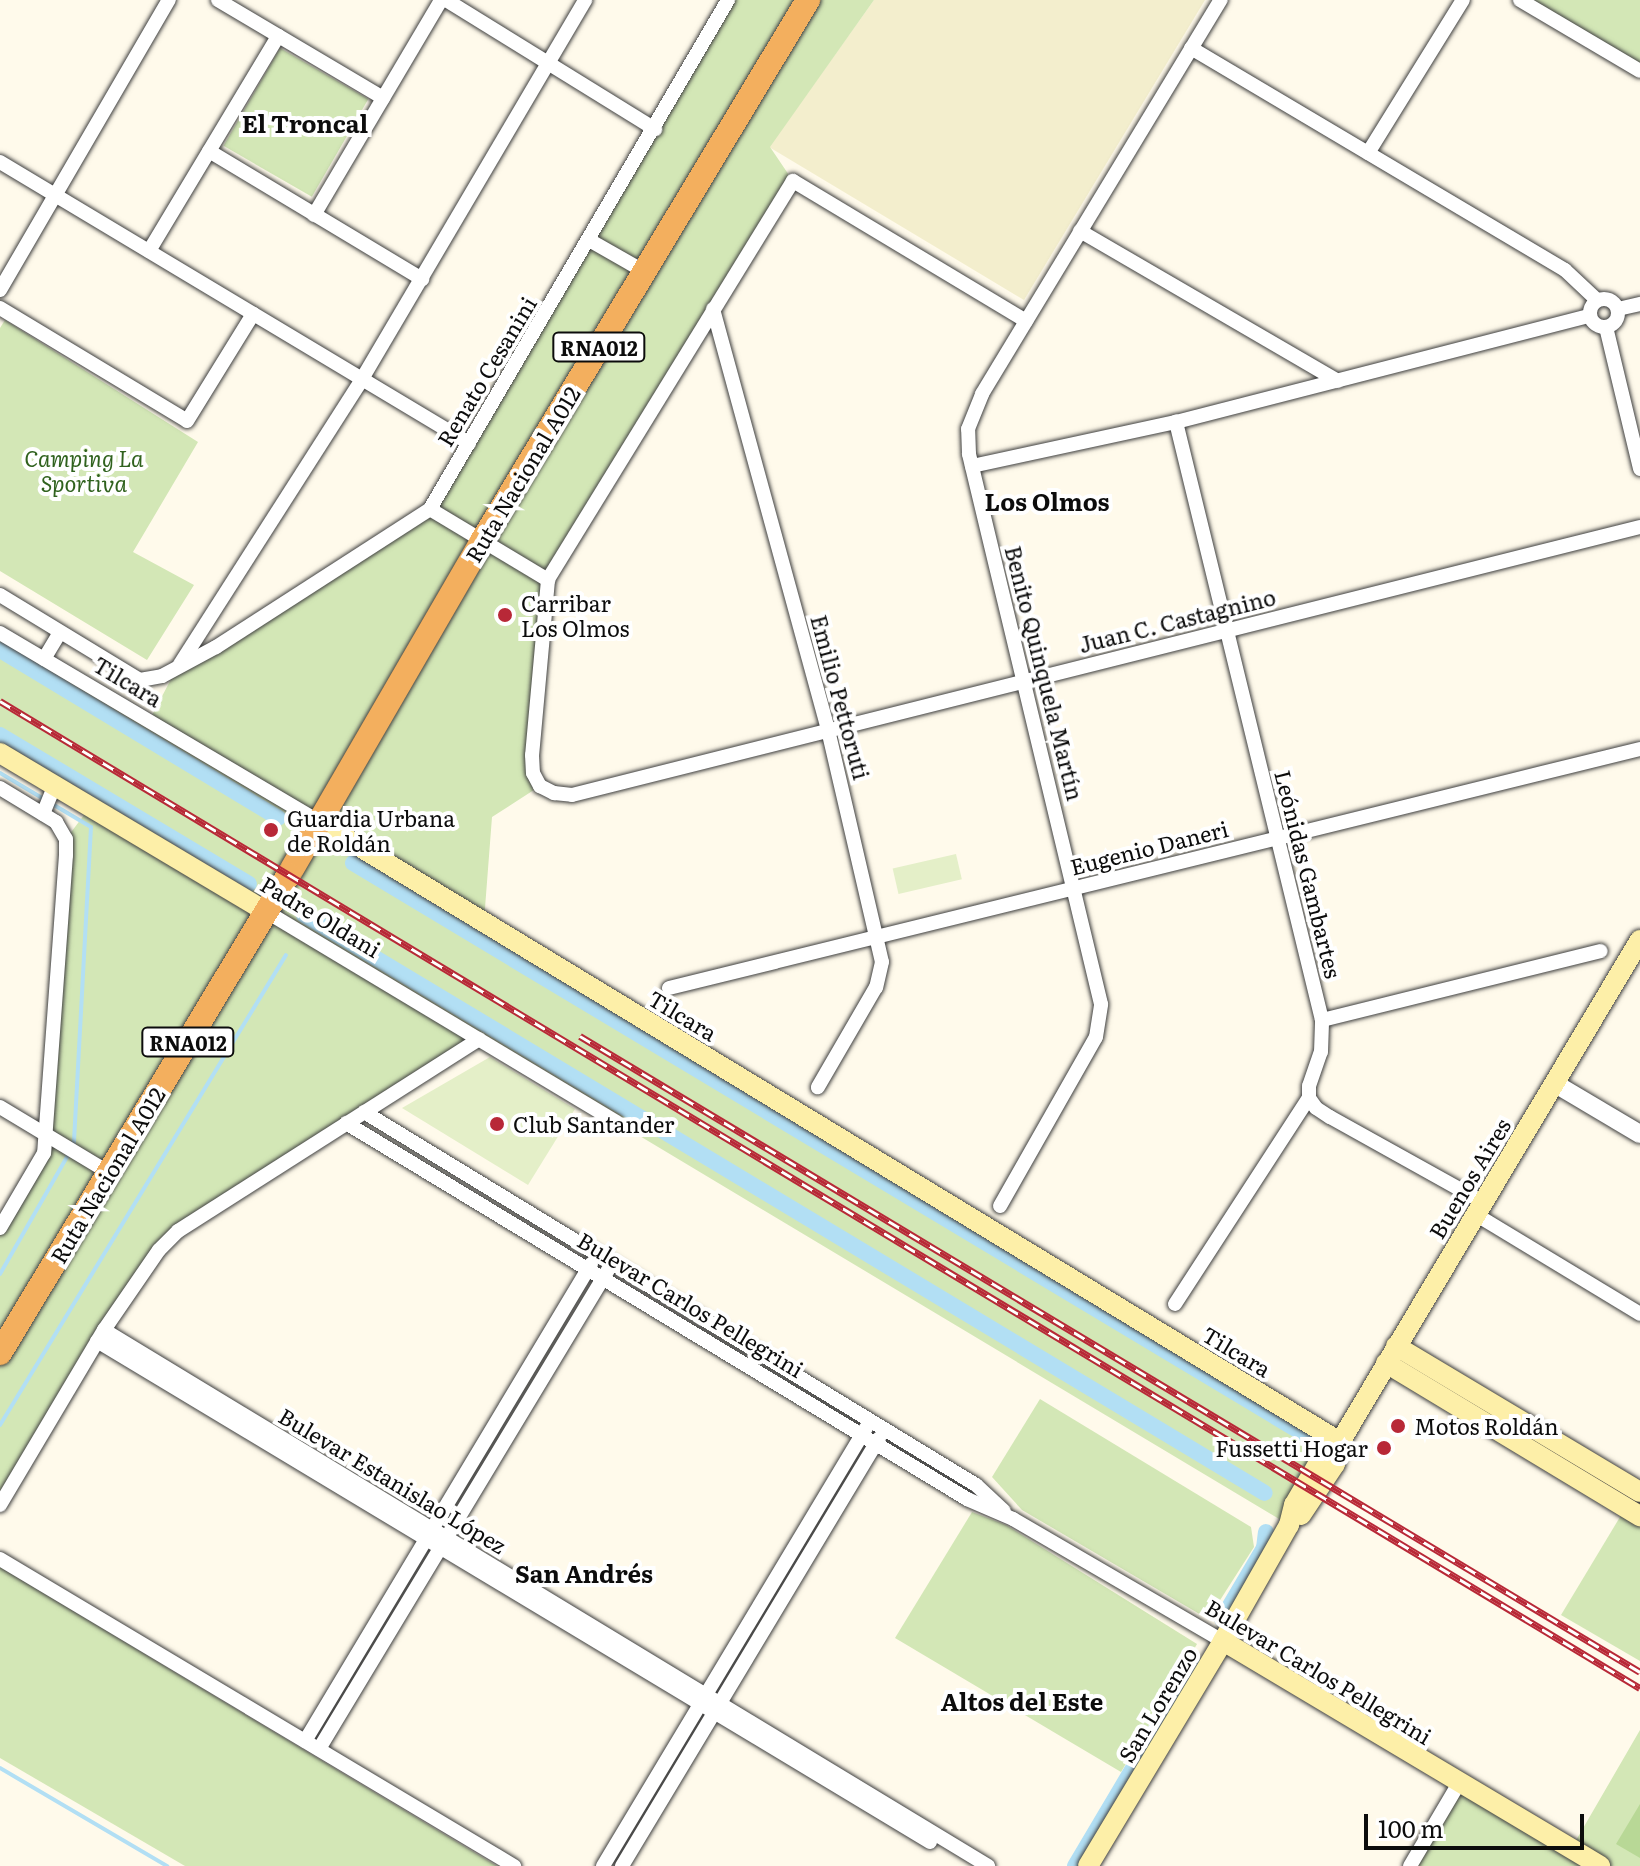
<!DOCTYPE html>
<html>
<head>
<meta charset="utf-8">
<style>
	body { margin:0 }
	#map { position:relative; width:1640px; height:1866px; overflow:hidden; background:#fffaeb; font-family:Literata,serif }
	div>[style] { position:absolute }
	.farmland>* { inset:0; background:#f3eecd }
	.green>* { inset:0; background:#d3e7b6; transform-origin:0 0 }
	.forest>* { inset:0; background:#b8d896 }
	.pitch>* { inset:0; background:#e4efc8; transform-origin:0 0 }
	.stream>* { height:4px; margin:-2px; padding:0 2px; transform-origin:2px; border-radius:2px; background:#b2dff4 }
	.canal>* { height:16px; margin:-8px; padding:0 8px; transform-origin:8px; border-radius:8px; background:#b2dff4 }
	.roads { filter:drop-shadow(0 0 2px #3f3f3f) drop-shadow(0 0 2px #3f3f3f) }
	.minor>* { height:14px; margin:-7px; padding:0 7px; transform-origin:7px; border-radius:7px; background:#fff }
	.minor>.ring { margin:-7px; padding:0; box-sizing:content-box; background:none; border:14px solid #fff; border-radius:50% }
	.tertiary>* { height:18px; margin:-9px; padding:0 9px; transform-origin:9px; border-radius:9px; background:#fff }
	.secondary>* { height:20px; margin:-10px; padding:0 10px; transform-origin:10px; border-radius:10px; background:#fdefa8 }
	.trunk>* { height:24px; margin:-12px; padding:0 12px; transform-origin:12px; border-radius:12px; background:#f3af5e }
	.rail>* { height:7px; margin-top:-3.5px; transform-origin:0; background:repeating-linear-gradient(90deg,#fff 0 12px,#b82837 0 24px); box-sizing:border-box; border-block:2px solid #b82837 }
	.dots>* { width:22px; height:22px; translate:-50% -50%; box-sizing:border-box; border:4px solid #fff; border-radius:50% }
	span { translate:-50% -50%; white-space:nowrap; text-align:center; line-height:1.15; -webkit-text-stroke:8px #fff; paint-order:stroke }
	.shield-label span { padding:2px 6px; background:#fff; border:2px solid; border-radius:6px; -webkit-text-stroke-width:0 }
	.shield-label { font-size:20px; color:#0c0c0c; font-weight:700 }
	.street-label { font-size:22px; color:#0c0c0c }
	.park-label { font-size:22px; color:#30621e; font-style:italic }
	.poi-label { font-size:22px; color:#0c0c0c }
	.left { translate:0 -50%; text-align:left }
	.right { translate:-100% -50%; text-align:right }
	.neighbourhood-label { font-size:24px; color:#0c0c0c; font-weight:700 }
	.scale { position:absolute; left:1364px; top:1814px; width:220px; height:36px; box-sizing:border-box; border:4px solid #0c0c0c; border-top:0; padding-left:10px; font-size:24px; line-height:28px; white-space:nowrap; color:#0c0c0c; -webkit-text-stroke:6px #fff; paint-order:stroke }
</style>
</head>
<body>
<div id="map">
	<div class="farmland">
		<i style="clip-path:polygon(874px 0,1205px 0,1024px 300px,769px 147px)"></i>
	</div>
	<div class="green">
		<i style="clip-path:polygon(728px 0,874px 0,770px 147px,793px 181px,548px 580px,532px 755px,540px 786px,492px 817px,484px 921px,1340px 1442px,1289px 1525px,478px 1039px,159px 1250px,0 1505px,0 1228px,44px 1153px,66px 839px,90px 807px,0 753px,0 633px,149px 721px,179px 664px,430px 509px)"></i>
		<i style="clip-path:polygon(1520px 0,1640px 0,1640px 71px)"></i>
		<i style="left:280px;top:48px;width:102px;height:113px;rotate:30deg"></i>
		<i style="clip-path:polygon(5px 320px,198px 442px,133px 552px,194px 585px,147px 660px,0 571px,0 328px)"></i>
		<i style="clip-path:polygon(1040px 1399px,1251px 1527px,1254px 1547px,1208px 1619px,1022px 1510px,992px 1477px)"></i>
		<i style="clip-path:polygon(1626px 1507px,1640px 1516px,1640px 1661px,1561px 1615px)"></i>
		<i style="clip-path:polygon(972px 1512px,1006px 1525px,1197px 1644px,1121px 1772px,895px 1638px)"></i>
		<i style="clip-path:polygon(0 1567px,497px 1866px,185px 1866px,0 1758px)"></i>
		<i style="clip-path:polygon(1640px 1730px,1640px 1866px,1410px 1866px,1459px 1783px,1571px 1849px)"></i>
	</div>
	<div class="forest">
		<i style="clip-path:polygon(1640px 1804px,1640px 1858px,1616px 1844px)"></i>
	</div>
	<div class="pitch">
		<i style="left:956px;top:854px;width:26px;height:65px;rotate:77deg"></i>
		<i style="clip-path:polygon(490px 1057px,575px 1109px,528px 1185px,402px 1108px)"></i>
	</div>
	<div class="stream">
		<i style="left:0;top:773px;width:49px;rotate:30.8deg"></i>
		<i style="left:54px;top:805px;width:43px;rotate:30.7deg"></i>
		<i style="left:91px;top:827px;width:316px;rotate:93.1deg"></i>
		<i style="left:0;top:1274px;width:135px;rotate:-60.2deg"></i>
		<i style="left:0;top:1425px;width:550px;rotate:-58.68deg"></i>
		<i style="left:0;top:1768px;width:194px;rotate:30.4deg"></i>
	</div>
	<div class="canal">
		<i style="left:0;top:650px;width:325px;rotate:31.1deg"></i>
		<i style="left:0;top:735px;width:290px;rotate:30.9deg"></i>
		<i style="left:353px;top:863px;width:1115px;rotate:30.98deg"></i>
		<i style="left:304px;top:915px;width:1121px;rotate:31.03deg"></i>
		<i style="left:1222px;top:1619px;width:82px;rotate:-59.4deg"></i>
		<i style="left:1264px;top:1548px;width:16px;rotate:-83deg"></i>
		<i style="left:1075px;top:1866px;width:235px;rotate:-59.3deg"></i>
	</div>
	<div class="roads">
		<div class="minor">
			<i style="left:218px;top:0;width:192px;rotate:30.7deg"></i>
			<i style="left:446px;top:0;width:246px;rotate:31.7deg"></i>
			<i style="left:1520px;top:0;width:139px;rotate:30.6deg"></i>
			<i style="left:1191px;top:48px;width:435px;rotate:30.7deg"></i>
			<i style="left:1565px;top:270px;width:44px;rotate:43.2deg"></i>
			<i style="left:209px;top:151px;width:249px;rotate:31deg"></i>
			<i style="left:1368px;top:153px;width:180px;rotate:-58.2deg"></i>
			<i style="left:0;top:162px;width:547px;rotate:30.93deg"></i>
			<i style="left:314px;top:215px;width:250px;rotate:-59.4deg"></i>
			<i style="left:1080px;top:231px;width:298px;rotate:30.2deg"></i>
			<i style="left:589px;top:240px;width:64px;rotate:29.7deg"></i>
			<i style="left:149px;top:251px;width:251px;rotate:-59deg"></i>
			<i style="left:0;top:290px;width:336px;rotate:-59.8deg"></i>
			<i class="ring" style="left:1590px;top:299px;width:14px;height:14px"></i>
			<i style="left:0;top:308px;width:218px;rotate:31.1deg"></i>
			<i style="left:187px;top:421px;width:126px;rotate:-58.3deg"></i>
			<i style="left:713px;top:309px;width:436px;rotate:74.7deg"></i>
			<i style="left:828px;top:730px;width:238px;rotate:76.9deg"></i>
			<i style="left:882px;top:962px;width:26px;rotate:103deg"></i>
			<i style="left:876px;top:987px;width:116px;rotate:120.1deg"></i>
			<i style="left:1618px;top:309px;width:23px;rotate:-13deg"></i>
			<i style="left:1026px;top:321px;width:272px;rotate:-149deg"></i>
			<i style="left:793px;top:181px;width:468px;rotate:121.6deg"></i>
			<i style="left:548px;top:580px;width:176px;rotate:95.2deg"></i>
			<i style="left:532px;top:755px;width:18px;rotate:87deg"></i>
			<i style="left:533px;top:773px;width:15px;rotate:62deg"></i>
			<i style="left:540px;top:786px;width:16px;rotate:27deg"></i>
			<i style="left:554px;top:793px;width:18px;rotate:6deg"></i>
			<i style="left:572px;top:795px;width:1101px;rotate:-14.09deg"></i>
			<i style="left:1606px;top:327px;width:146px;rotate:76.5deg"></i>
			<i style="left:972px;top:466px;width:209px;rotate:-12.2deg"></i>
			<i style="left:1176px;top:422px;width:427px;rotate:-14.4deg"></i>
			<i style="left:430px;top:509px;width:138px;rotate:31deg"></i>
			<i style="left:0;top:595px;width:164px;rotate:31.3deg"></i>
			<i style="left:140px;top:680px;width:22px;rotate:-10deg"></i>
			<i style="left:162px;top:676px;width:61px;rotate:-28.2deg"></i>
			<i style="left:216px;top:647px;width:255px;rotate:-32.8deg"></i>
			<i style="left:430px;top:509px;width:590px;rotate:-59.65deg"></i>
			<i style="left:0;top:633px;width:371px;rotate:30.6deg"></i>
			<i style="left:44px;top:659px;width:31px;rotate:-59deg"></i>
			<i style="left:180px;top:664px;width:338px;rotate:-57.4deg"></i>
			<i style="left:362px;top:379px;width:440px;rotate:-59.5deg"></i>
			<i style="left:0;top:788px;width:66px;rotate:31.3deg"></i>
			<i style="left:56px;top:822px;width:20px;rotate:60deg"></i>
			<i style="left:66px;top:839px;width:16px;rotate:90deg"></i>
			<i style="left:66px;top:855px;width:299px;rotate:94.2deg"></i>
			<i style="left:44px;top:1153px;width:87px;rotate:120.4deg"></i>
			<i style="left:43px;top:814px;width:31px;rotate:-68deg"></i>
			<i style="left:267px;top:912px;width:408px;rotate:31deg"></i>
			<i style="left:669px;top:988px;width:1000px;rotate:-13.83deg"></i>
			<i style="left:1322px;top:1020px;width:287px;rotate:-13.9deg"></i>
			<i style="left:1309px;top:1098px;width:12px;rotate:55deg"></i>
			<i style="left:1316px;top:1108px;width:17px;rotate:33deg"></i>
			<i style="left:1330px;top:1117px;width:175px;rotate:29.1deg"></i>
			<i style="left:0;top:1107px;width:126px;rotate:31deg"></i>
			<i style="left:364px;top:1112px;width:717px;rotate:31.36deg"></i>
			<i style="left:976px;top:1485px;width:38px;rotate:43deg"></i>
			<i style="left:346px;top:1123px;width:726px;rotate:31.19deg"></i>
			<i style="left:967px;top:1499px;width:50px;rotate:23.5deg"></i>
			<i style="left:1013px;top:1519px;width:243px;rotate:30.2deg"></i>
			<i style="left:1000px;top:1206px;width:194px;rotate:-60.4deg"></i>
			<i style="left:1096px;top:1037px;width:33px;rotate:-81deg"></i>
			<i style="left:1101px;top:1004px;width:566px;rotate:-103.5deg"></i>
			<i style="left:969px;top:454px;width:25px;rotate:-92deg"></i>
			<i style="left:968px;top:429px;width:38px;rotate:-68deg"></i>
			<i style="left:982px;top:394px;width:461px;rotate:-58.8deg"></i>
			<i style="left:1475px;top:1214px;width:193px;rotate:31.2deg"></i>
			<i style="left:1175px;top:1304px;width:246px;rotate:-57deg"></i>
			<i style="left:1309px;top:1098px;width:12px;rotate:-90deg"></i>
			<i style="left:1309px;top:1086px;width:36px;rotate:-71deg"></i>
			<i style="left:1321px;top:1052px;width:32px;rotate:-88deg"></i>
			<i style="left:1322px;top:1020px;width:616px;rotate:-103.72deg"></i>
			<i style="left:104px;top:1330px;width:1034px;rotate:31.23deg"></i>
			<i style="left:97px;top:1341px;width:972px;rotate:31.02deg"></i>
			<i style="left:0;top:1505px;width:204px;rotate:-59.3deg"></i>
			<i style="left:104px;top:1330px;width:97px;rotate:-55.5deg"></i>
			<i style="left:159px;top:1250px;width:27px;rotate:-45deg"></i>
			<i style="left:178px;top:1231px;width:357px;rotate:-32.5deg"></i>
			<i style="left:0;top:1559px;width:599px;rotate:30.85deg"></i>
			<i style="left:305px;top:1741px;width:556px;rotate:-59.05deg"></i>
			<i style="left:319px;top:1749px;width:559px;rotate:-58.9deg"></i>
			<i style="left:603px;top:1866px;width:511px;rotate:-59.02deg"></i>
			<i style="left:622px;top:1866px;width:499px;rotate:-59deg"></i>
			<i style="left:1410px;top:1866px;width:96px;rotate:-59.4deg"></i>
		</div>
		<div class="tertiary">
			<i style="left:1554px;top:1083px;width:100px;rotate:30.7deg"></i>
		</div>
		<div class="secondary">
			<i style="left:0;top:753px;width:311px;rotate:30.8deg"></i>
			<i style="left:319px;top:822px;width:1195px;rotate:31.27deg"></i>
			<i style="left:1396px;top:1346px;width:284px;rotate:30.9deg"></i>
			<i style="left:1386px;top:1363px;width:297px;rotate:31.1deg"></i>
			<i style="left:1301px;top:1515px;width:61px;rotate:-56.3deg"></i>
			<i style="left:1335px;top:1464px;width:23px;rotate:-77deg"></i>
			<i style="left:1223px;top:1641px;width:439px;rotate:30.8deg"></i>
			<i style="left:1088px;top:1866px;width:262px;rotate:-59deg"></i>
			<i style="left:1223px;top:1641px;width:133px;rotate:-60.4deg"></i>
			<i style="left:1289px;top:1525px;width:21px;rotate:-76deg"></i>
			<i style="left:1294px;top:1505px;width:56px;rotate:-59.7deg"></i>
			<i style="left:1322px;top:1457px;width:23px;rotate:-40deg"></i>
			<i style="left:1340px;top:1442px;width:585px;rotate:-59.14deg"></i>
		</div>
		<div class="trunk">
			<i style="left:292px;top:869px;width:379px;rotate:-59.9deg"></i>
			<i style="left:482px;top:541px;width:632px;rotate:-58.93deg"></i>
			<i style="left:0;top:1353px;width:559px;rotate:-58.9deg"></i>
		</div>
	</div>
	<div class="rail">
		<i style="left:0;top:701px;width:1914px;rotate:31.04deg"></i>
		<i style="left:580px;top:1036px;width:1236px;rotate:30.96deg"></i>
	</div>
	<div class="dots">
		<i style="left:505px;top:615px;background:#b82837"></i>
		<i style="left:271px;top:830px;background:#b82837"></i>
		<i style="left:497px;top:1124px;background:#b82837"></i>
		<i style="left:1398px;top:1426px;background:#b82837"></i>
		<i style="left:1384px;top:1448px;background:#b82837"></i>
	</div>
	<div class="shield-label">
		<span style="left:599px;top:347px">RNA012</span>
		<span style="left:188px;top:1042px">RNA012</span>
	</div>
	<div class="street-label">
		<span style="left:486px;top:371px;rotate:-59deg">Renato Cesanini</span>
		<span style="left:522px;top:474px;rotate:-59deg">Ruta Nacional A012</span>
		<span style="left:1177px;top:620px;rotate:-14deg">Juan C. Castagnino</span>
		<span style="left:1045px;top:673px;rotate:76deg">Benito Quinquela Martín</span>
		<span style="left:128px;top:681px;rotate:31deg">Tilcara</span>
		<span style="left:841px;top:697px;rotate:75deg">Emilio Pettoruti</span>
		<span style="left:1149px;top:847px;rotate:-14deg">Eugenio Daneri</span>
		<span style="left:1309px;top:874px;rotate:76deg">Leónidas Gambartes</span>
		<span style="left:321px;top:916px;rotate:31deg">Padre Oldani</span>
		<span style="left:683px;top:1015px;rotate:31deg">Tilcara</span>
		<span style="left:107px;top:1175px;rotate:-59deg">Ruta Nacional A012</span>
		<span style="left:1469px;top:1178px;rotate:-59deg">Buenos Aires</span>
		<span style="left:691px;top:1304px;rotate:31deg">Bulevar Carlos Pellegrini</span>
		<span style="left:1237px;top:1351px;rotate:31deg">Tilcara</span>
		<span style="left:393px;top:1480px;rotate:31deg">Bulevar Estanislao López</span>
		<span style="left:1319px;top:1671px;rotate:31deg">Bulevar Carlos Pellegrini</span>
		<span style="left:1157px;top:1704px;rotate:-59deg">San Lorenzo</span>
	</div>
	<div class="park-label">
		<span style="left:84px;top:470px">Camping La<br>Sportiva</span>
	</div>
	<div class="poi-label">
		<span class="left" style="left:521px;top:615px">Carribar<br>Los Olmos</span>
		<span class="left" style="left:287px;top:830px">Guardia Urbana<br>de Roldán</span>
		<span class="left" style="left:513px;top:1124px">Club Santander</span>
		<span class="left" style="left:1414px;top:1426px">Motos Roldán</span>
		<span class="right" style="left:1368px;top:1448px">Fussetti Hogar</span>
	</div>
	<div class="neighbourhood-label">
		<span style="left:305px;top:123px">El Troncal</span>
		<span style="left:1047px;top:501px">Los Olmos</span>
		<span style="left:584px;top:1573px">San Andrés</span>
		<span style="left:1022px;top:1701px">Altos del Este</span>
	</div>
	<div class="scale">100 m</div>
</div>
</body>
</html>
